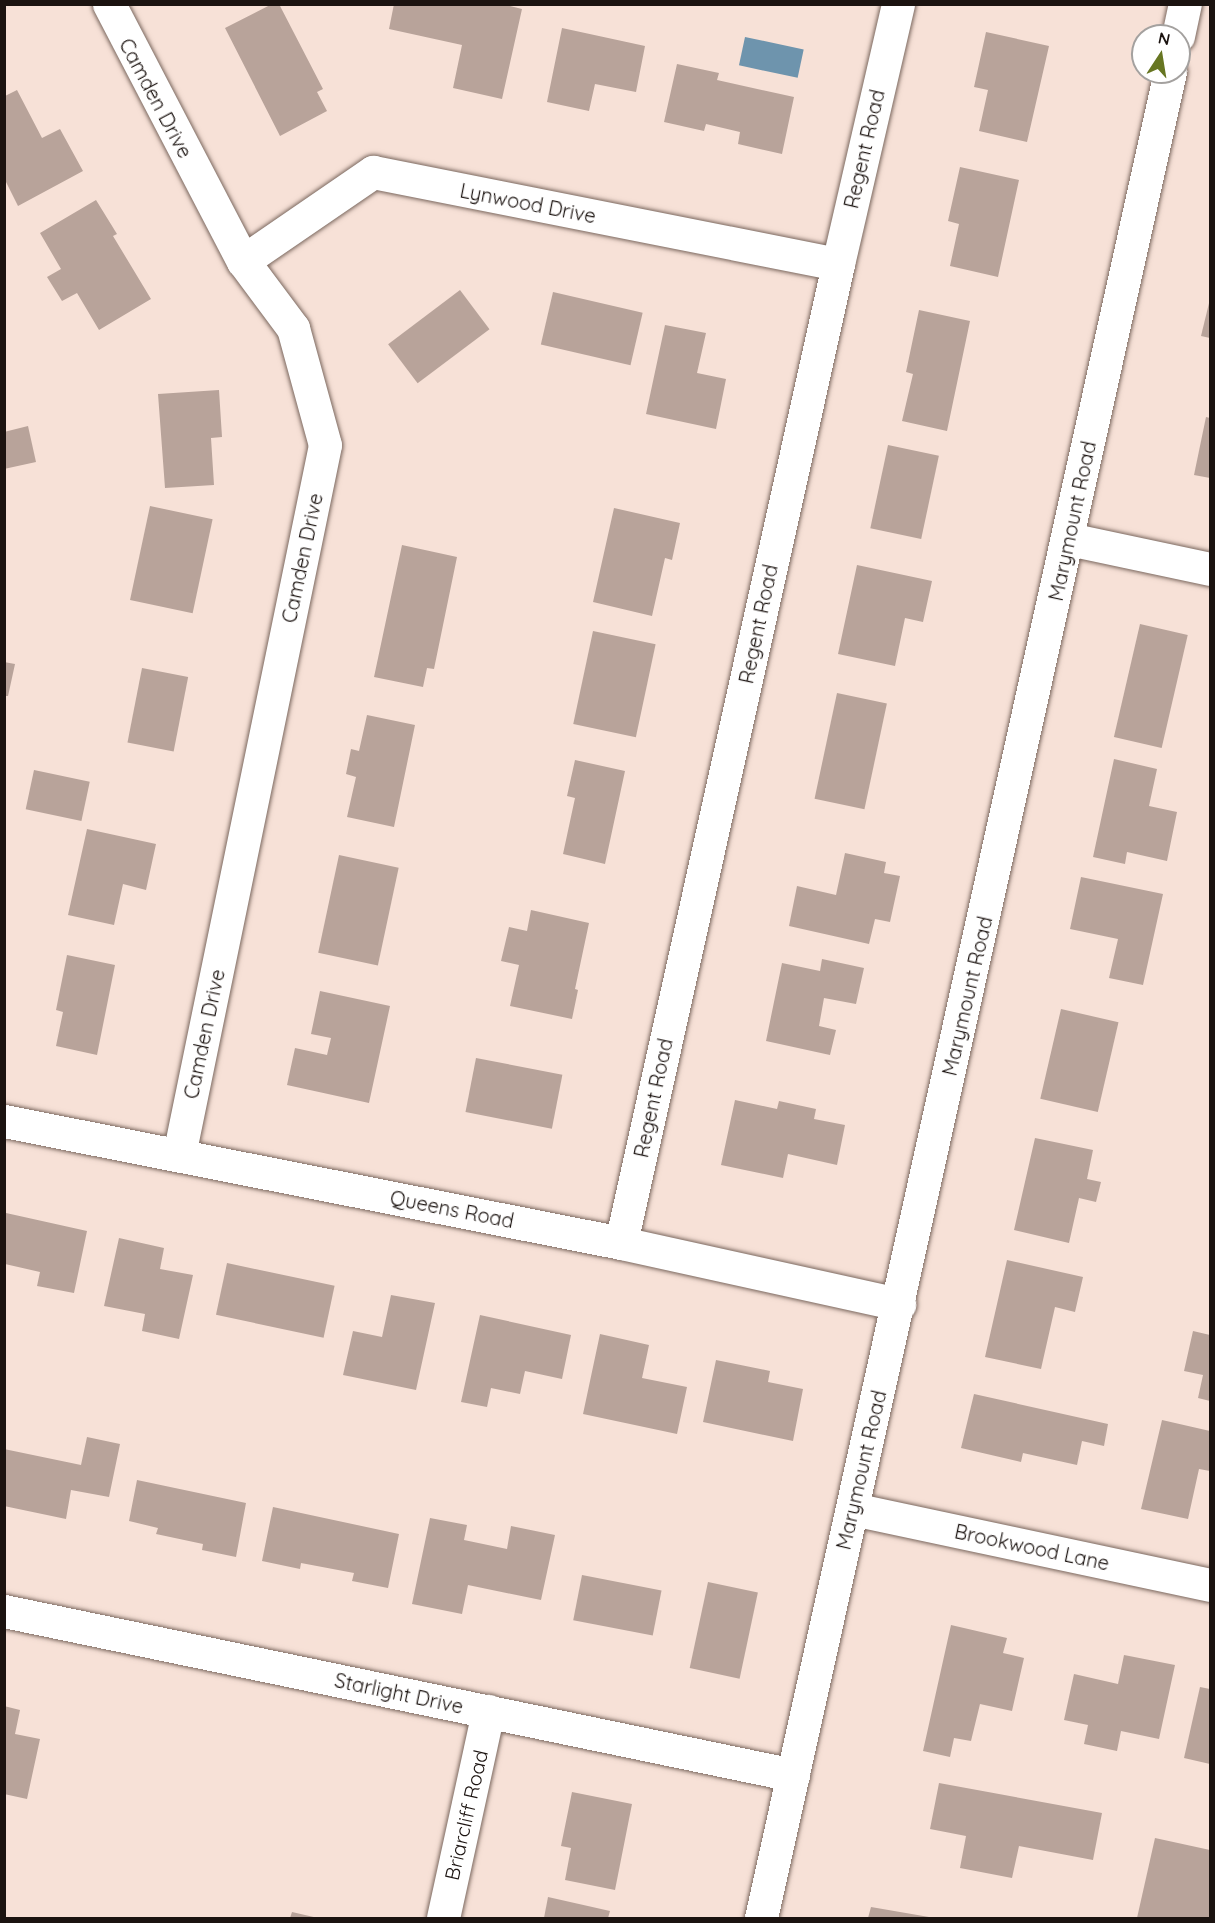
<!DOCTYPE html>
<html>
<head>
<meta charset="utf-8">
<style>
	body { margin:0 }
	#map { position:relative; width:1215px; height:1923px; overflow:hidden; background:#f7e1d7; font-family:Quicksand,sans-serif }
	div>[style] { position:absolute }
	.water>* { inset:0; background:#6e94ad; transform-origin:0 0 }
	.building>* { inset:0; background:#b8a39a; transform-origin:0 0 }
	.roads { filter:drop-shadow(0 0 2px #7b685f) drop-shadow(0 0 2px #7b685f) }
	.minor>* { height:33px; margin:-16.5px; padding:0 16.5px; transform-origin:16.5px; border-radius:16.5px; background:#fff }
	span { translate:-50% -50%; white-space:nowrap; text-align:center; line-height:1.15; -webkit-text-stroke:4.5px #fff; paint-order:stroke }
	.street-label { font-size:20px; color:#1b1310 }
	.frame { position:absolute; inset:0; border:6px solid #1b1310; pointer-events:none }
	.north { position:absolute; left:1131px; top:24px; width:60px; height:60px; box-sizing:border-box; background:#fff; border:2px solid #a4a19f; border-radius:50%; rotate:12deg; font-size:16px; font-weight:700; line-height:24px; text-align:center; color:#1b1310 }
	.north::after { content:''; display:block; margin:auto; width:21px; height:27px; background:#677622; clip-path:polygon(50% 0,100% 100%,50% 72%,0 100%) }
</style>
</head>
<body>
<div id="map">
	<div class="water">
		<i style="left:745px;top:37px;width:60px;height:29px;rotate:12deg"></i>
	</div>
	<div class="building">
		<i style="clip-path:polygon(272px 4px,279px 4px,323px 89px,317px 92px,327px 111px,280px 136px,225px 28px)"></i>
		<i style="clip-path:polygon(394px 4px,502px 4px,522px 9px,502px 99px,453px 88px,462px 45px,389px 29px)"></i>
		<i style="clip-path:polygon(562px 28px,645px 46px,636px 92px,595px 84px,589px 111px,547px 102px)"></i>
		<i style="clip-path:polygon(986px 32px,1049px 46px,1027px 142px,979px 131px,988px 90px,974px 87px)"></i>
		<i style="clip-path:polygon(677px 64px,719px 73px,717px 80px,794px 97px,782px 154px,738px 144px,740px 132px,706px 124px,704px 131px,664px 122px)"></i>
		<i style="clip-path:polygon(17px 90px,42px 138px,60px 129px,83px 171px,18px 206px,5px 180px,5px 96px)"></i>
		<i style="clip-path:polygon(960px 167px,1019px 180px,998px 277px,950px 266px,959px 224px,948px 221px)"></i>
		<i style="clip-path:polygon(96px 200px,117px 234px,113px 236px,151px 299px,99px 330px,77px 293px,62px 301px,47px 277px,61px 269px,40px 233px)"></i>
		<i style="left:460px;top:290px;width:49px;height:90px;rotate:53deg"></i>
		<i style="left:553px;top:292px;width:92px;height:54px;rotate:13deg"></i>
		<i style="clip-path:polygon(1210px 299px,1210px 338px,1201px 336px)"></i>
		<i style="clip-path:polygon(919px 310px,970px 321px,947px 431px,902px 421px,913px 374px,906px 372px)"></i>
		<i style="clip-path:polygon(665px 325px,706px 333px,697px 373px,726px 379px,716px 429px,646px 414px)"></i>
		<i style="clip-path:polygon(219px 390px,222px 437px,211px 438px,214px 485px,165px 488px,158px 394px)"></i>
		<i style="clip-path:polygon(1206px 417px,1210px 418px,1210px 478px,1194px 475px)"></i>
		<i style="clip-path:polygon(28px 426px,36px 462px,4px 469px,4px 432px)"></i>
		<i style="left:888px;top:445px;width:52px;height:85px;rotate:12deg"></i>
		<i style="left:150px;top:506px;width:64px;height:96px;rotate:12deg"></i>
		<i style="clip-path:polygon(614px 508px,680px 523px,672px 560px,665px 558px,652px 616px,593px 602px)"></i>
		<i style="clip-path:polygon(402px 545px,457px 557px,434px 669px,427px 668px,423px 687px,374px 677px)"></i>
		<i style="clip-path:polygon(857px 565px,932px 581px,923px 622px,905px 618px,895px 666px,838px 654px)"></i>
		<i style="left:1140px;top:624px;width:49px;height:116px;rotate:13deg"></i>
		<i style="left:593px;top:631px;width:64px;height:95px;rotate:12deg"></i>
		<i style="clip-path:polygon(4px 662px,15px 664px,8px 696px,4px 696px)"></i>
		<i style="left:142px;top:668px;width:47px;height:76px;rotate:11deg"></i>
		<i style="left:837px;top:693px;width:51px;height:108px;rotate:12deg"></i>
		<i style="clip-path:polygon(367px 715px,415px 725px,394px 827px,347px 817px,356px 777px,346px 774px,351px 749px,359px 751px)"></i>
		<i style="clip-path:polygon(1114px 759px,1157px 769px,1149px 806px,1177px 812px,1167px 861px,1127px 852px,1125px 864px,1093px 857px)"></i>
		<i style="clip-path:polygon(575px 760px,625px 771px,605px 864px,563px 854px,575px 798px,567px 796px)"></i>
		<i style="left:34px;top:770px;width:57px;height:40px;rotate:12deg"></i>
		<i style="clip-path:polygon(87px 829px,156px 844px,146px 890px,123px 884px,114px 925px,68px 915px)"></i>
		<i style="clip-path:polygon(845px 853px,886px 862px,884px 873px,900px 876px,890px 922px,875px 919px,869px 944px,789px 926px,797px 886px,836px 895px)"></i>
		<i style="left:339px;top:855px;width:61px;height:100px;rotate:12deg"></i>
		<i style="clip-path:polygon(1081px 877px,1163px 894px,1143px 985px,1109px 978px,1118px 939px,1070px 929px)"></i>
		<i style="clip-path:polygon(531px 910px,589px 923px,575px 989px,578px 990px,572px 1019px,510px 1006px,519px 965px,501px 961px,509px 927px,527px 931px)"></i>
		<i style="clip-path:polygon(67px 955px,115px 965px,97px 1055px,56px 1046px,63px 1012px,56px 1010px)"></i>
		<i style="clip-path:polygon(822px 959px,864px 968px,856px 1004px,824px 998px,819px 1026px,836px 1030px,830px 1055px,766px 1041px,782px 963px,820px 971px)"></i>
		<i style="clip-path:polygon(320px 991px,390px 1006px,369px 1103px,287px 1085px,295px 1048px,327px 1055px,331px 1038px,311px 1034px)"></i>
		<i style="left:1061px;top:1009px;width:59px;height:92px;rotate:13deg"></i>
		<i style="left:476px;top:1058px;width:88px;height:55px;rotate:11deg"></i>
		<i style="clip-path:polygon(735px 1100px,777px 1109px,779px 1101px,816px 1109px,814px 1119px,845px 1125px,837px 1165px,788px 1154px,783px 1178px,721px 1165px)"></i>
		<i style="clip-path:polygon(1035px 1138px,1093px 1150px,1087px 1179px,1101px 1182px,1096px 1202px,1079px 1198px,1069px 1243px,1014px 1230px)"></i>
		<i style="clip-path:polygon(6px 1213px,87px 1231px,74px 1293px,37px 1286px,40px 1272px,5px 1264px)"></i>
		<i style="clip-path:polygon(119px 1238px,164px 1248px,160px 1269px,193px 1275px,179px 1339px,142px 1331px,145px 1314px,104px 1306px)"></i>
		<i style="clip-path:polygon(1007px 1260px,1083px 1277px,1075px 1312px,1055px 1307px,1041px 1369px,985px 1357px)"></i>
		<i style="left:227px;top:1263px;width:110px;height:53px;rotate:12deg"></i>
		<i style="clip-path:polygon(391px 1295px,435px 1303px,416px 1390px,343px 1375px,353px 1331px,382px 1337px)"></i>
		<i style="clip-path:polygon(480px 1315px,571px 1335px,562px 1379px,525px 1371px,520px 1394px,491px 1388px,487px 1407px,461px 1402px)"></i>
		<i style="clip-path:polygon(1193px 1331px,1210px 1335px,1210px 1401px,1198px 1398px,1203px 1375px,1184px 1371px)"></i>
		<i style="clip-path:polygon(600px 1334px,649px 1345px,642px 1378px,687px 1387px,677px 1434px,583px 1414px)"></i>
		<i style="clip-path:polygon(716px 1360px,770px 1371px,768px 1382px,803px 1389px,793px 1441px,703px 1422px)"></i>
		<i style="clip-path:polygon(974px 1394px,1108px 1424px,1104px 1446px,1082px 1441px,1077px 1465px,1023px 1453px,1021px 1462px,961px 1448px)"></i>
		<i style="clip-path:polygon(1162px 1420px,1210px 1431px,1210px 1471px,1199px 1469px,1188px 1519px,1141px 1509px)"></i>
		<i style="clip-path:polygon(87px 1437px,120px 1444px,109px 1497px,71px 1490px,66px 1519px,4px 1506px,4px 1449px,81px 1465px)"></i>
		<i style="clip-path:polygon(137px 1480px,246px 1503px,236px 1557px,202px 1550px,203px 1544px,156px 1534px,158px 1528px,129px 1521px)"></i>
		<i style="clip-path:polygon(273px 1507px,399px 1534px,388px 1588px,352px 1581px,354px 1573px,301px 1563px,300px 1569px,262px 1561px)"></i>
		<i style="clip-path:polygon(430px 1518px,467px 1525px,464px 1540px,507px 1549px,511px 1526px,555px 1535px,541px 1600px,468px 1585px,462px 1614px,412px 1604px)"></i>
		<i style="left:582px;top:1575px;width:81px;height:46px;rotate:11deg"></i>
		<i style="left:708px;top:1582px;width:51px;height:88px;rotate:12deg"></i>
		<i style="clip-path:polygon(951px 1625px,1007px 1638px,1003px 1653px,1024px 1658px,1012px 1711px,980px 1704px,971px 1741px,954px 1738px,950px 1757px,923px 1751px)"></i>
		<i style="clip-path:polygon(1124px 1655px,1175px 1665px,1159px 1739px,1121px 1731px,1117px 1751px,1084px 1744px,1088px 1725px,1064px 1720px,1074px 1674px,1118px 1684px)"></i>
		<i style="clip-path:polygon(1200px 1687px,1210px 1689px,1210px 1764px,1184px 1758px)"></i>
		<i style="clip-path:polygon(4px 1706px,20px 1710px,15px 1734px,40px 1739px,27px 1799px,4px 1794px)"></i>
		<i style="clip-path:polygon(939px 1783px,1102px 1813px,1093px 1860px,1019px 1846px,1012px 1878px,960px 1868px,966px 1836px,930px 1829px)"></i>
		<i style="clip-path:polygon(572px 1792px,632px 1804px,615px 1890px,565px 1880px,571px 1848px,561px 1846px)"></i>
		<i style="clip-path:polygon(1155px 1838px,1210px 1850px,1210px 1918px,1137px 1918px)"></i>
		<i style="clip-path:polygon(548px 1897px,610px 1911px,608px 1918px,544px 1918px)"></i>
		<i style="clip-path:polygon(871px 1907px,929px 1917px,929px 1918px,868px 1918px)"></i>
		<i style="clip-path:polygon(292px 1912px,318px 1918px,290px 1918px)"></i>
	</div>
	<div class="roads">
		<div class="minor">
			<i style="left:109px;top:4px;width:290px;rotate:62.5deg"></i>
			<i style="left:243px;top:261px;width:84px;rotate:53.3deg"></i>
			<i style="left:293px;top:328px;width:121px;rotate:74.7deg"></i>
			<i style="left:325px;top:445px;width:725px;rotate:101.62deg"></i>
			<i style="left:1178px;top:36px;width:33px;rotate:-78deg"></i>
			<i style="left:243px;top:261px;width:158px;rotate:-34.4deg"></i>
			<i style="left:373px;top:172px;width:474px;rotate:11.2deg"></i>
			<i style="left:1069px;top:539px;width:144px;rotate:12deg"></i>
			<i style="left:4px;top:1121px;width:629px;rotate:11.18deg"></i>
			<i style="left:621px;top:1243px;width:285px;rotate:12.4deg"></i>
			<i style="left:621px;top:1243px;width:1003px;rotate:-77.5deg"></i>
			<i style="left:838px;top:264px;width:267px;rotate:-77deg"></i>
			<i style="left:853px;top:1509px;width:365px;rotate:12deg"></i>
			<i style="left:4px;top:1611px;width:806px;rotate:11.74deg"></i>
			<i style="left:443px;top:1918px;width:212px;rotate:-77.7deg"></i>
			<i style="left:761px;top:1918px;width:1891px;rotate:-77.51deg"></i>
		</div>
	</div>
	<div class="street-label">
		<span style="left:156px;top:98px;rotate:62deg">Camden Drive</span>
		<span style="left:864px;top:149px;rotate:-77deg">Regent Road</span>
		<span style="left:528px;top:203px;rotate:11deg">Lynwood Drive</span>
		<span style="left:1072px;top:521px;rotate:-78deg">Marymount Road</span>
		<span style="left:302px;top:558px;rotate:-78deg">Camden Drive</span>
		<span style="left:758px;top:624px;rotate:-78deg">Regent Road</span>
		<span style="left:967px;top:996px;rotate:-77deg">Marymount Road</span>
		<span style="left:204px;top:1034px;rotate:-78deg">Camden Drive</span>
		<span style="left:653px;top:1098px;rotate:-78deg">Regent Road</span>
		<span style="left:452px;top:1209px;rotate:11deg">Queens Road</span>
		<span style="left:861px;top:1470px;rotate:-77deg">Marymount Road</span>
		<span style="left:1032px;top:1547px;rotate:12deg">Brookwood Lane</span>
		<span style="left:399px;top:1693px;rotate:12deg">Starlight Drive</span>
		<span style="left:466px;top:1815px;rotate:-77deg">Briarcliff Road</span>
	</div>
	<div class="frame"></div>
	<div class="north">N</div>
</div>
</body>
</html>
